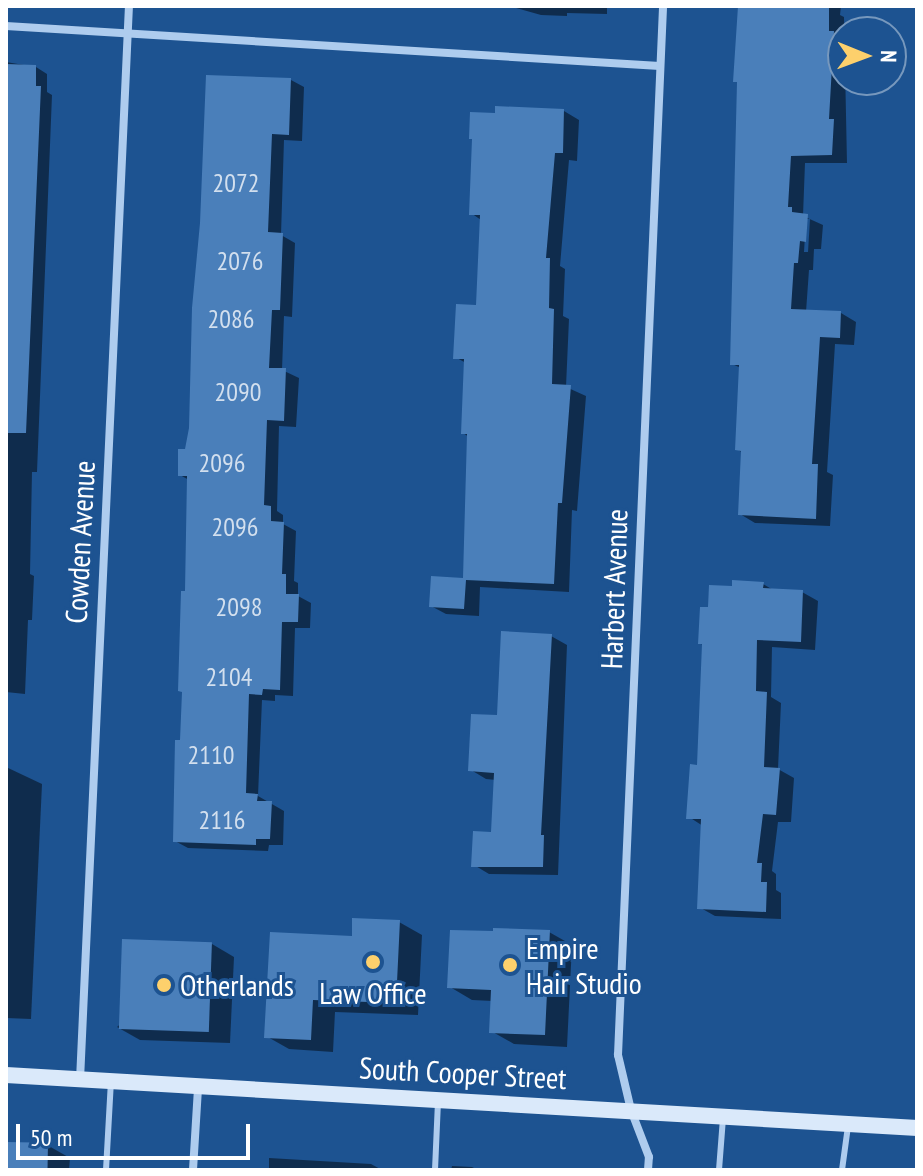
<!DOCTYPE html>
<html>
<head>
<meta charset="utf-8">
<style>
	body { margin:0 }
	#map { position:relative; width:923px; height:1176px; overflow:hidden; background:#1d5391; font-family:"PT Sans Narrow",sans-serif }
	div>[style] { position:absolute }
	.shadow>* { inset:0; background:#0007 }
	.building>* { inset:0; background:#4a7fba; transform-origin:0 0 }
	.lane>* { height:6px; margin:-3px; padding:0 3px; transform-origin:3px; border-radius:3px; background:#aeccee }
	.street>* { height:8px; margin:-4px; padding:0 4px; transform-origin:4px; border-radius:4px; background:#aeccee }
	.secondary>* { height:16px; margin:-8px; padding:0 8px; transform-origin:8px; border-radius:8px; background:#dae9fa }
	.dots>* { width:22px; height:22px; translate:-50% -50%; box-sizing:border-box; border:4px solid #1d5391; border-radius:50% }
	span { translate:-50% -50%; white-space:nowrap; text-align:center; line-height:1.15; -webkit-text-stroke:6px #1d5391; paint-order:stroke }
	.number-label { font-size:26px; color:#d2dfee }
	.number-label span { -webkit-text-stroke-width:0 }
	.street-label { font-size:30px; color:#fff }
	.poi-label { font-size:30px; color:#fff }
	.left { translate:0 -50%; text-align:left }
	.frame { position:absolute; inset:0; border:8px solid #fff; pointer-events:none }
	.north { position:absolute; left:827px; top:16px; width:80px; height:80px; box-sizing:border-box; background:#1d5391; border:2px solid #7798bd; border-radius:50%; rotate:91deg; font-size:22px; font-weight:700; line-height:32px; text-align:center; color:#fff }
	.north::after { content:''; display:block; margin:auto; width:28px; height:36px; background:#fdd06c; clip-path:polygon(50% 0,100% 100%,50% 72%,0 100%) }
	.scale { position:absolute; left:16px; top:1124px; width:234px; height:36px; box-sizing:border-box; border:4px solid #fff; border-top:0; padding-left:10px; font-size:24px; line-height:28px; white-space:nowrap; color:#fff; -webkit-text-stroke:6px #1d5391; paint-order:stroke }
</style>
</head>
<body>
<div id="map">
	<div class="shadow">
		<i style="clip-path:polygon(509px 6px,607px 6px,607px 14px,567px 13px,567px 16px,541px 15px)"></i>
		<i style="clip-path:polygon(evenodd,740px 6px,841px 6px,840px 15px,844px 17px,847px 163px,805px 163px,803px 216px,823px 225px,821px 249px,814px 249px,813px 270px,809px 270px,806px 312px,841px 313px,856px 322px,854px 345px,835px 344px,827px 472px,833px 475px,830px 526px,755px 523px,740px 514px,743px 453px,737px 449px,741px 368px,732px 364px,740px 6px,806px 219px,810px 219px,808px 252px,804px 252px,806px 219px)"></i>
		<i style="clip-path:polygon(6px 62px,36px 67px,47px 74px,47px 92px,52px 95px,37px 472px,32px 472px,30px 574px,34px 576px,32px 620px,28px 620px,25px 694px,6px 692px)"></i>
		<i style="clip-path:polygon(291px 80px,304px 87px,302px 141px,284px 140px,281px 235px,295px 243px,292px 317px,284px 316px,282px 370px,299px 378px,296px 427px,279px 426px,277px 511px,283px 515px,283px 524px,296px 531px,294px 581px,298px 583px,298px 596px,311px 603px,310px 628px,295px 628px,293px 696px,275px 695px,275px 701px,262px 700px,258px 796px,284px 811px,283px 845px,269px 845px,268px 851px,188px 848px,175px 841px,182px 742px,189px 480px,180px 475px,191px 428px,194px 308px)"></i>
		<i style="clip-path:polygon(564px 111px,579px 120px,577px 161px,569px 160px,560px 266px,565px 269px,563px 316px,569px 319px,566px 387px,586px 396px,577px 511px,572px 510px,569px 592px,480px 587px,479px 616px,446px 614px,431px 606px,465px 580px,469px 437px,463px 433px,466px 363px,455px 357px,478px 307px,481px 220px,471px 213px)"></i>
		<i style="clip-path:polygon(763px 584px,775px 591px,802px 592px,818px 601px,815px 650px,772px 647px,771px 697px,781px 703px,778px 769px,794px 778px,791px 822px,778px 822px,772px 871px,776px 874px,776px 890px,781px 893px,781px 919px,715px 916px,699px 907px,703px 826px,689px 817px,699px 767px,704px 646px,700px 643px,710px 609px,734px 589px)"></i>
		<i style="clip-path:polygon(551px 636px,567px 645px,558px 875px,489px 874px,474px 865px,493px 834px,496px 780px,486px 779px,471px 770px,499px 717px)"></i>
		<i style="clip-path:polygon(6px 767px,42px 784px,31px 1019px,6px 1018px)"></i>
		<i style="clip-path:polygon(399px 922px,422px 935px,418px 1015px,335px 1012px,333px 1052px,289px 1049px,266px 1036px,354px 938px)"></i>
		<i style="clip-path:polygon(549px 932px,572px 945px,567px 1047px,514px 1044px,491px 1031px,493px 1001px,472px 1000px,450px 987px)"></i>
		<i style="clip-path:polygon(212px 944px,234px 957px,230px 1043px,140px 1040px,117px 1027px)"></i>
		<i style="clip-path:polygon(6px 1143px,47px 1145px,70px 1158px,69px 1170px,6px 1170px)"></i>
		<i style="clip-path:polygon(269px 1158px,371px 1164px,382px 1170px,269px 1170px)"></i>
		<i style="clip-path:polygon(452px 1166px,472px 1167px,478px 1170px,451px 1170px)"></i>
	</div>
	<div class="building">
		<i style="clip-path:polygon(738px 6px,829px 6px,829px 31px,834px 31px,829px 119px,834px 119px,832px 155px,791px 156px,788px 207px,792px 207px,792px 212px,808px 214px,806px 242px,800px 241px,798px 263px,794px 263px,791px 309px,841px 311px,840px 338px,820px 337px,812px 464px,818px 464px,816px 519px,738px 515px,741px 451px,735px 450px,739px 365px,730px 365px,737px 82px,733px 82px)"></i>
		<i style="clip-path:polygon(6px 64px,36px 65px,36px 86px,41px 86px,26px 433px,6px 433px)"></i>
		<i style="clip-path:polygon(206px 75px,291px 78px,289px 135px,272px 134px,268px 232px,283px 233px,280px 310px,272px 310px,269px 368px,286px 368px,284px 421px,267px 420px,264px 505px,271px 506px,271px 521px,284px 522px,282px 574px,286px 574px,286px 594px,299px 594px,298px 622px,282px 622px,280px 690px,263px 689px,262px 695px,249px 694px,246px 793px,258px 794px,257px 801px,272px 801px,270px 839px,256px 839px,256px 845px,173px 842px,175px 740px,180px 740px,182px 692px,178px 691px,181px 591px,185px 591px,187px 476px,178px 476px,178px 449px,185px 449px,189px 428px,192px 308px,200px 223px)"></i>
		<i style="clip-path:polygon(495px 106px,564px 109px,563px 153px,555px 153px,546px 258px,550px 258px,549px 308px,554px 309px,552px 384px,571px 385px,562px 503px,558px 503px,554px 584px,466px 580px,464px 609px,429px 607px,431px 576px,463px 578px,467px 434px,461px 434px,464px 359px,453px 359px,456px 304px,476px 305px,480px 215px,469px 215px,472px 139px,469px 139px,470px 112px,495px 113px)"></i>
		<i style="clip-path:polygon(732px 580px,764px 582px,763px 588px,803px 590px,801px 642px,757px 640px,756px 691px,767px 692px,764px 767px,780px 768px,776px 815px,763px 814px,757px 863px,762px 863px,761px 882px,767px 882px,766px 912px,697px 909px,701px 819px,686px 819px,690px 764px,697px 765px,702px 644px,698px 644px,700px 607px,708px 607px,709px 585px,732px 586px)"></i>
		<i style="clip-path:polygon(501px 631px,552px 634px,541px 835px,544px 835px,543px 867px,471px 867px,473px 831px,491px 832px,494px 773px,468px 771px,471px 714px,497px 715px)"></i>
		<i style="clip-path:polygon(352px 918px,400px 920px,396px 1003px,313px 1000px,311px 1040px,264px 1038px,270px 932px,352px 936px)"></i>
		<i style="clip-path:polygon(493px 928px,550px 930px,545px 1035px,489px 1033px,491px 990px,447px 988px,450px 930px,493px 931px)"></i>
		<i style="left:122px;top:939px;width:90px;height:90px;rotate:2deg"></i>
		<i style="left:6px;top:1142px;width:42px;height:28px;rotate:1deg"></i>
	</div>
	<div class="lane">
		<i style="left:106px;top:1170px;width:89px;rotate:-86.8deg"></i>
		<i style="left:435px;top:1170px;width:68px;rotate:-87.5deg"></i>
		<i style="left:719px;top:1170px;width:52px;rotate:-85.6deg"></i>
		<i style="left:842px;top:1170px;width:44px;rotate:-82.2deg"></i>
	</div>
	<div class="street">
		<i style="left:6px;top:26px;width:655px;rotate:3.5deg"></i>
		<i style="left:80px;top:1080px;width:1075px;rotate:-87.39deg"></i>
		<i style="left:193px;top:1170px;width:82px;rotate:-86.5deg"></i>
		<i style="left:648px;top:1170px;width:13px;rotate:-86deg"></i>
		<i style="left:649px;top:1157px;width:50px;rotate:-111deg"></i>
		<i style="left:631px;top:1110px;width:57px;rotate:-103.3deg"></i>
		<i style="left:618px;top:1055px;width:1050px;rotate:-87.54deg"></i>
	</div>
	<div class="secondary">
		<i style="left:6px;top:1075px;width:913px;rotate:3.33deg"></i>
	</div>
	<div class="dots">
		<i style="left:373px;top:962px;background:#fdd06c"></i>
		<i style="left:510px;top:965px;background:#fdd06c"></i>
		<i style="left:164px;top:985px;background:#fdd06c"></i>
	</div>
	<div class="number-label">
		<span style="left:236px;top:183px">2072</span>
		<span style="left:240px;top:261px">2076</span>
		<span style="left:231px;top:319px">2086</span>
		<span style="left:238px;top:392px">2090</span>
		<span style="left:222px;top:463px">2096</span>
		<span style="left:235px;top:527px">2096</span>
		<span style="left:239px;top:607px">2098</span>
		<span style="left:229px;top:677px">2104</span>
		<span style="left:211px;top:755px">2110</span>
		<span style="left:222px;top:820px">2116</span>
	</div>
	<div class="street-label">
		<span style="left:80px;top:542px;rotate:-87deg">Cowden Avenue</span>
		<span style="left:614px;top:589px;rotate:-88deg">Harbert Avenue</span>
		<span style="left:463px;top:1073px;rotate:3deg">South Cooper Street</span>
	</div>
	<div class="poi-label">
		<span class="left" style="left:526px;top:965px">Empire<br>Hair Studio</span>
		<span class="left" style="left:180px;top:985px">Otherlands</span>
		<span style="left:373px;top:993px">Law Office</span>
	</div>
	<div class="frame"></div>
	<div class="north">N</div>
	<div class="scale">50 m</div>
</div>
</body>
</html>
